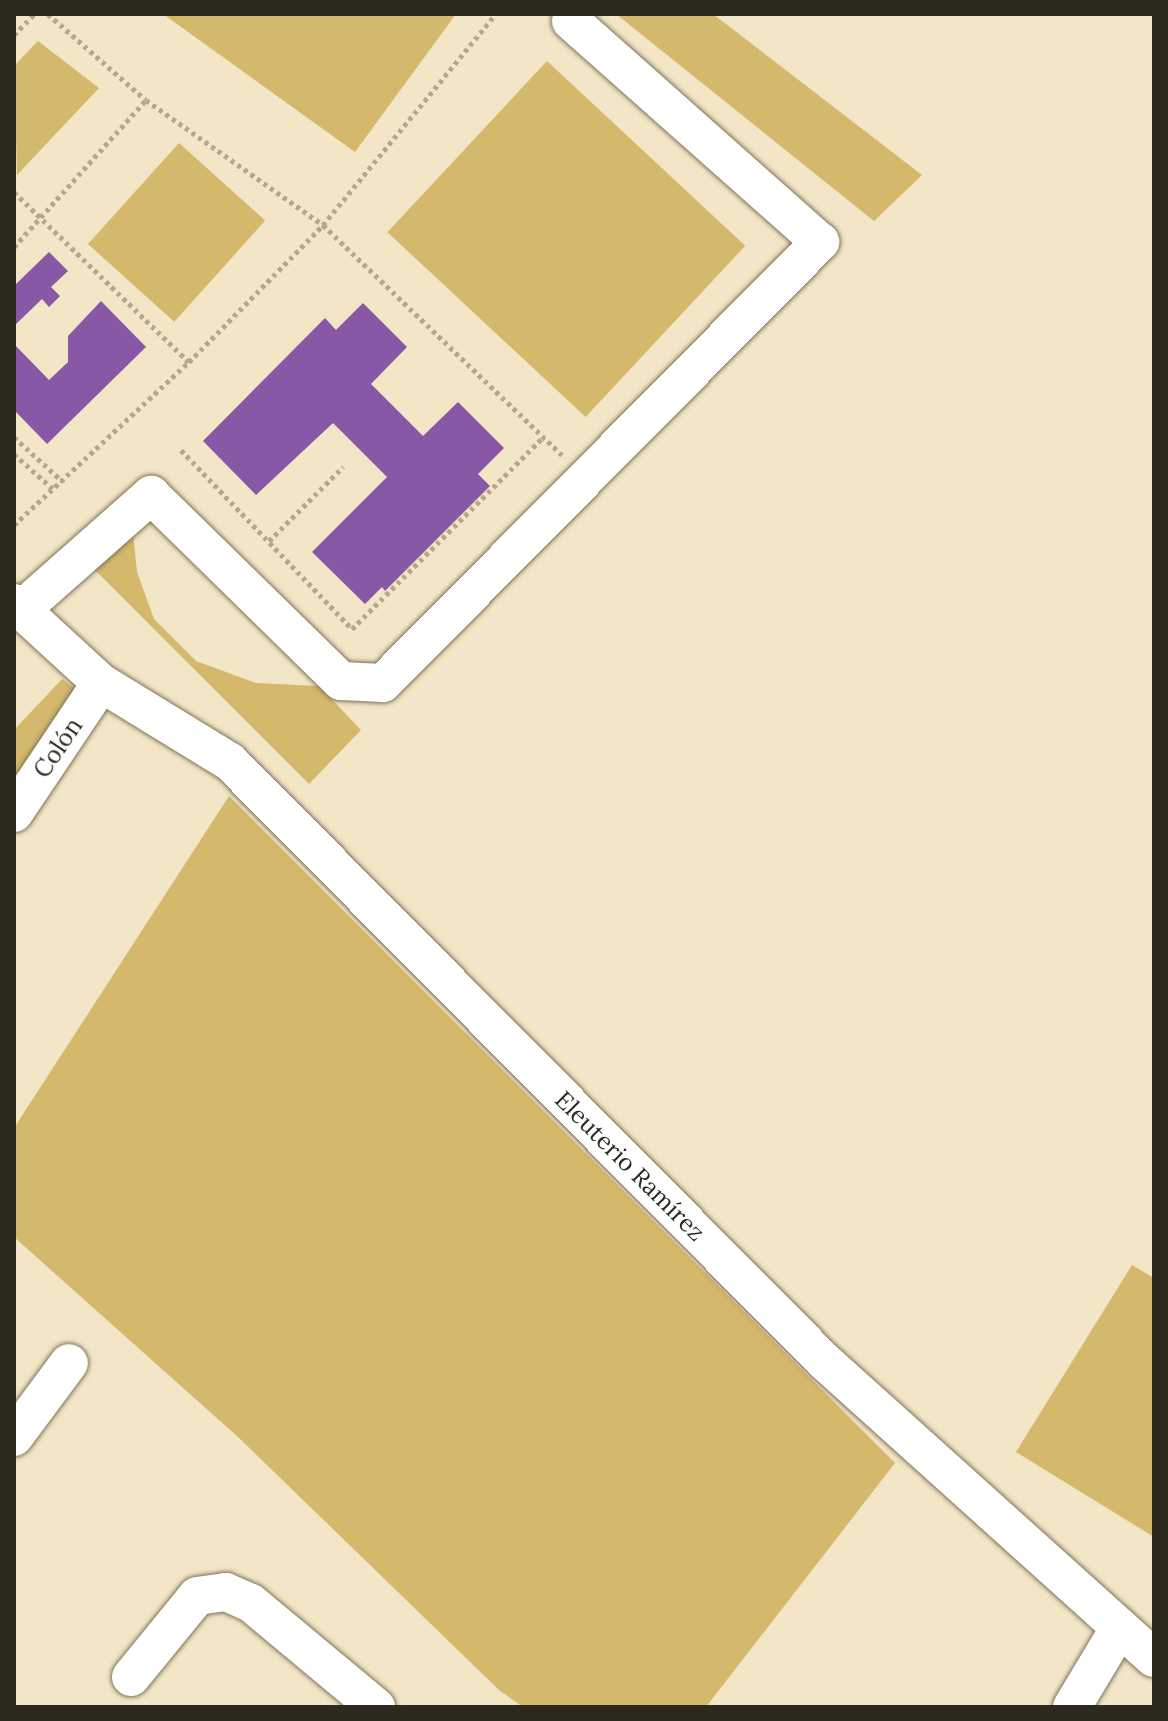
<!DOCTYPE html>
<html>
<head>
<meta charset="utf-8">
<style>
	body { margin:0 }
	#map { position:relative; width:1168px; height:1721px; overflow:hidden; background:#f2e6c6; font-family:Lora,serif }
	div>[style] { position:absolute }
	.green>* { inset:0; background:#d4b86c; transform-origin:0 0 }
	.building>* { inset:0; background:#8857a6 }
	.path>* { height:5px; margin-top:-2.5px; transform-origin:0; background:repeating-linear-gradient(90deg,#b1a88e 0 4px,transparent 0 8px) }
	.roads { filter:drop-shadow(0 0 2px #7f7457) drop-shadow(0 0 2px #7f7457) }
	.minor>* { height:38px; margin:-19px; padding:0 19px; transform-origin:19px; border-radius:19px; background:#fff }
	span { translate:-50% -50%; white-space:nowrap; text-align:center; line-height:1.15; -webkit-text-stroke:8px #fff; paint-order:stroke }
	.street-label { font-size:24px; color:#2e291d }
	.frame { position:absolute; inset:0; border:16px solid #2e291d; pointer-events:none }
</style>
</head>
<body>
<div id="map">
	<div class="green">
		<i style="clip-path:polygon(163px 14px,456px 14px,355px 152px)"></i>
		<i style="clip-path:polygon(616px 14px,713px 14px,922px 175px,874px 221px)"></i>
		<i style="clip-path:polygon(38px 41px,99px 88px,17px 175px,14px 66px)"></i>
		<i style="left:547px;top:61px;width:271px;height:234px;rotate:43deg"></i>
		<i style="left:179px;top:143px;width:116px;height:136px;rotate:42deg"></i>
		<i style="clip-path:polygon(132px 522px,137px 572px,154px 619px,196px 661px,256px 683px,319px 686px,361px 730px,309px 784px,92px 567px)"></i>
		<i style="clip-path:polygon(62px 679px,85px 696px,14px 800px,14px 730px)"></i>
		<i style="clip-path:polygon(229px 796px,895px 1463px,706px 1707px,523px 1707px,499px 1690px,238px 1437px,14px 1237px,14px 1128px)"></i>
		<i style="clip-path:polygon(1132px 1265px,1154px 1278px,1154px 1537px,1016px 1452px)"></i>
	</div>
	<div class="building">
		<i style="clip-path:polygon(49px 252px,68px 271px,51px 287px,60px 296px,49px 307px,42px 299px,14px 326px,14px 286px)"></i>
		<i style="clip-path:polygon(101px 301px,146px 347px,47px 444px,14px 410px,14px 344px,49px 380px,68px 362px,68px 336px)"></i>
		<i style="clip-path:polygon(363px 303px,407px 347px,371px 384px,423px 436px,458px 402px,504px 448px,478px 474px,490px 486px,385px 591px,382px 587px,365px 604px,312px 552px,387px 477px,333px 423px,256px 495px,203px 441px,325px 318px,336px 330px)"></i>
	</div>
	<div class="path">
		<i style="left:48px;top:14px;width:130px;rotate:41.3deg"></i>
		<i style="left:14px;top:35px;width:29px;rotate:-46deg"></i>
		<i style="left:14px;top:192px;width:244px;rotate:44.2deg"></i>
		<i style="left:14px;top:247px;width:198px;rotate:-48.1deg"></i>
		<i style="left:146px;top:100px;width:217px;rotate:35.2deg"></i>
		<i style="left:323px;top:225px;width:336px;rotate:43.9deg"></i>
		<i style="left:14px;top:437px;width:65px;rotate:42.5deg"></i>
		<i style="left:181px;top:450px;width:248px;rotate:46.3deg"></i>
		<i style="left:352px;top:629px;width:272px;rotate:-45.1deg"></i>
		<i style="left:14px;top:454px;width:52px;rotate:41.9deg"></i>
		<i style="left:14px;top:525px;width:239px;rotate:-43deg"></i>
		<i style="left:189px;top:362px;width:192px;rotate:-45.6deg"></i>
		<i style="left:323px;top:225px;width:273px;rotate:-50.7deg"></i>
		<i style="left:269px;top:541px;width:105px;rotate:-45deg"></i>
	</div>
	<div class="roads">
		<div class="minor">
			<i style="left:14px;top:603px;width:118px;rotate:42.6deg"></i>
			<i style="left:101px;top:683px;width:151px;rotate:31.5deg"></i>
			<i style="left:230px;top:762px;width:844px;rotate:45.24deg"></i>
			<i style="left:824px;top:1361px;width:444px;rotate:42deg"></i>
			<i style="left:21px;top:610px;width:174px;rotate:-41.5deg"></i>
			<i style="left:151px;top:495px;width:266px;rotate:44.4deg"></i>
			<i style="left:341px;top:681px;width:42px;rotate:2.7deg"></i>
			<i style="left:383px;top:683px;width:621px;rotate:-45.26deg"></i>
			<i style="left:820px;top:242px;width:333px;rotate:-138.4deg"></i>
			<i style="left:14px;top:813px;width:156px;rotate:-56.2deg"></i>
			<i style="left:14px;top:1437px;width:92px;rotate:-53.4deg"></i>
			<i style="left:131px;top:1677px;width:104px;rotate:-50.8deg"></i>
			<i style="left:197px;top:1596px;width:29px;rotate:-8deg"></i>
			<i style="left:226px;top:1592px;width:27px;rotate:24deg"></i>
			<i style="left:251px;top:1603px;width:163px;rotate:39.8deg"></i>
			<i style="left:1072px;top:1707px;width:93px;rotate:-59deg"></i>
		</div>
	</div>
	<div class="street-label">
		<span style="left:58px;top:748px;rotate:-56deg">Colón</span>
		<span style="left:630px;top:1166px;rotate:45deg">Eleuterio Ramírez</span>
	</div>
	<div class="frame"></div>
</div>
</body>
</html>
